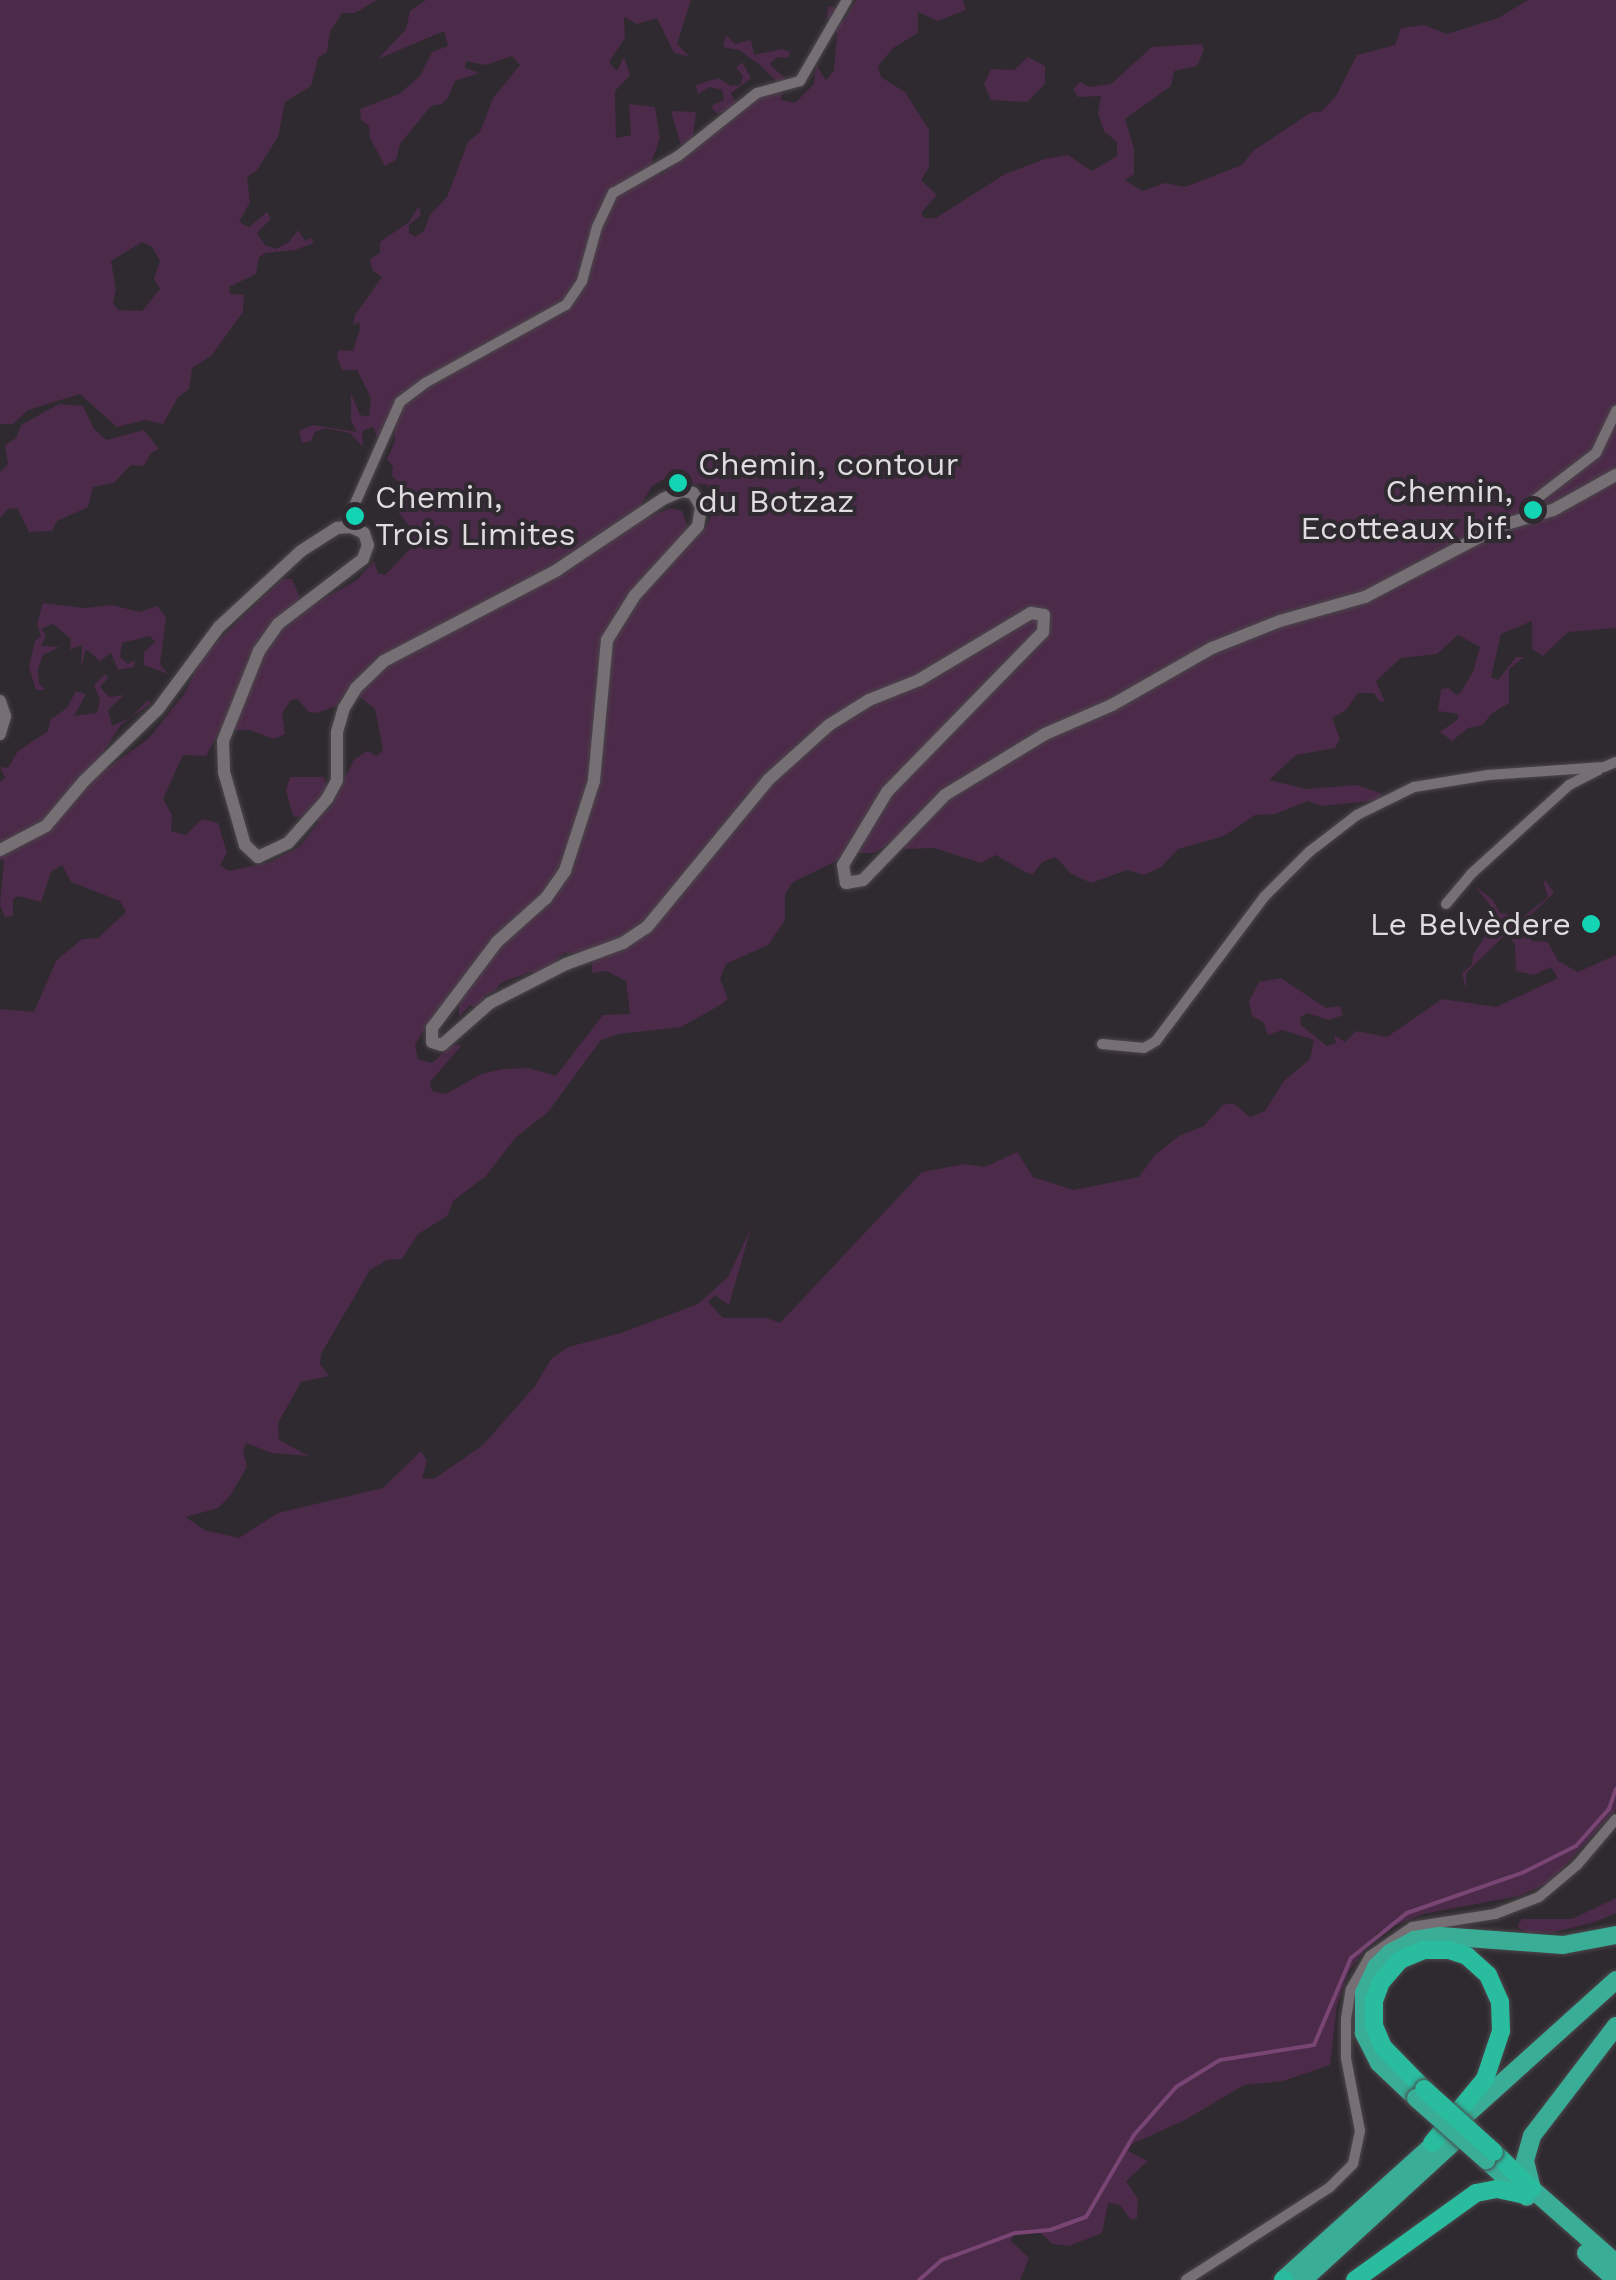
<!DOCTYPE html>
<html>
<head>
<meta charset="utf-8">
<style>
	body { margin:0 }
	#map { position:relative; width:1616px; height:2280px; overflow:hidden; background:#2f2a2f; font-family:"Work Sans",sans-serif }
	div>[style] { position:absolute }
	.green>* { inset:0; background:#4c2a49 }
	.stream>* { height:4px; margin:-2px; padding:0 2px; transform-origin:2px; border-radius:2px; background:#794574 }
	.roads { filter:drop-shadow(0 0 2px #4b474b) drop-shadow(0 0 2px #4b474b) }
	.minor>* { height:10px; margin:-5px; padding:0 5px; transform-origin:5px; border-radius:5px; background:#767075 }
	.tertiary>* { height:12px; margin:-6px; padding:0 6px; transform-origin:6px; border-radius:6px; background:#767075 }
	.trunk>* { height:18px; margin:-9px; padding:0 9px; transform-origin:9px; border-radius:9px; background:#39ad96 }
	.motorway>* { height:18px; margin:-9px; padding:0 9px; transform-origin:9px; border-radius:9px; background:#2abc9f }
	.bridges { filter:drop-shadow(0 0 2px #4b474b) drop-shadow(0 0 2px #4b474b) }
	.trunk-bridge>* { height:18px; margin:-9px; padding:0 9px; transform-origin:9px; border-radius:9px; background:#39ad96 }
	.motorway-bridge>* { height:18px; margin:-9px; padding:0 9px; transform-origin:9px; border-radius:9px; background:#2abc9f }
	.dots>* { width:28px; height:28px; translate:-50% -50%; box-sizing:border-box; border:5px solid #2f2a2f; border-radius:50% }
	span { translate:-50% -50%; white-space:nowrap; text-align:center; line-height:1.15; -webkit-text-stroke:8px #2f2a2f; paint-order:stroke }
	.poi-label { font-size:32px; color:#dfdcdf }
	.left { translate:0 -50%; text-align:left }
	.right { translate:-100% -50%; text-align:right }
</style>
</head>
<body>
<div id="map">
	<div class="green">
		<i style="clip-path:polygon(evenodd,0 0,377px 0,355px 13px,342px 13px,330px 32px,327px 52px,318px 58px,311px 86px,285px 102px,278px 137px,257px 170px,247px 177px,250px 202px,239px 222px,249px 227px,267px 212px,271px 219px,257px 233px,265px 245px,276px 249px,289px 242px,298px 230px,305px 241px,311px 238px,314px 243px,295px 250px,266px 253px,259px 257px,256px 274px,229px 287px,230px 294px,244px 295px,243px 312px,212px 355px,192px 368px,189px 389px,178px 397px,163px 424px,145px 420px,117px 427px,80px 394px,28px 410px,13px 424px,0 424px,0 0,142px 242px,152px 247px,160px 261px,154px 279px,160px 289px,142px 311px,118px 310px,113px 303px,116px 289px,111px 261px,142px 242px)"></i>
		<i style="clip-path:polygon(evenodd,426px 0,691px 0,677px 44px,690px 57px,674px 53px,657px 18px,637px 24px,624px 17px,625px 38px,609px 62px,617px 71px,624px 57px,630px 75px,615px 91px,616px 138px,631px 135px,629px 104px,655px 107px,660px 138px,652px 161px,661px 175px,684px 156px,671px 111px,696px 112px,693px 136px,700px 143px,707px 124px,721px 125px,727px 113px,716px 113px,711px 106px,724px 100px,722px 90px,710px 87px,698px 94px,696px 85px,718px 78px,731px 86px,740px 85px,743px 76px,736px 68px,742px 62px,751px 78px,731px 93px,734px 100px,740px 103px,758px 86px,765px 91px,775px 87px,775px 80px,760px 65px,739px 50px,723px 47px,726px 35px,735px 44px,751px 40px,754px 55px,782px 49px,790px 52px,788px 58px,778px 57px,769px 64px,785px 78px,781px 100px,795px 103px,814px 84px,816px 65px,826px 80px,834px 71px,837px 33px,827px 18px,828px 6px,836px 8px,843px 22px,856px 0,963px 0,966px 10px,938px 21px,918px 12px,918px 33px,893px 48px,878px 66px,881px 77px,905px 92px,929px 130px,929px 167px,921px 180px,937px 195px,921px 213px,924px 218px,936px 218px,1005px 174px,1045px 159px,1068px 155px,1092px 171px,1117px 156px,1117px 142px,1104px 131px,1098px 113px,1101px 96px,1078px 97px,1073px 89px,1080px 82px,1090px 87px,1111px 84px,1152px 47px,1202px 44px,1204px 50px,1197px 66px,1174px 71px,1171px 86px,1125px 119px,1134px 149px,1134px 174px,1125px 180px,1142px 191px,1165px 183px,1185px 187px,1242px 165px,1253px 151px,1310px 113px,1322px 111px,1336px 96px,1357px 55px,1395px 45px,1401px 28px,1424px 25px,1447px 34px,1498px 18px,1528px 0,1616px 0,1616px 628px,1568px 632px,1543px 656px,1532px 649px,1532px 621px,1501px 634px,1491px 677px,1498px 680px,1516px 657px,1524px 657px,1509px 669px,1509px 703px,1491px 714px,1483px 725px,1468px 728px,1452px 741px,1440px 732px,1458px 719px,1458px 714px,1438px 711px,1441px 689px,1448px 688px,1457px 695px,1461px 692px,1473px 672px,1480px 647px,1458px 635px,1437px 654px,1401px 658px,1376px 681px,1385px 702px,1379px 701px,1374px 693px,1358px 693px,1346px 710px,1332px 718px,1340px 739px,1335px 748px,1296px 755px,1269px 780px,1306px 789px,1357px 785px,1382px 794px,1378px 800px,1323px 806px,1308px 801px,1275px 814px,1255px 815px,1224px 836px,1178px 849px,1161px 867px,1144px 875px,1127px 870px,1091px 883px,1070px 873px,1056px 857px,1042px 862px,1033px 874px,1027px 873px,996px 855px,981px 863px,934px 848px,905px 849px,894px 840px,874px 853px,853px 853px,793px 882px,785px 894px,785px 920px,768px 945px,726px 964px,720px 979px,728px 999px,722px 1004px,681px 1027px,619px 1034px,601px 1040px,548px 1112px,515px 1138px,486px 1176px,454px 1200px,447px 1216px,418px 1234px,402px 1259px,387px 1260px,370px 1270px,321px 1354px,320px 1364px,329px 1376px,301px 1382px,278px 1423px,279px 1440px,309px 1456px,272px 1453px,246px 1443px,243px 1451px,247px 1467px,230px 1496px,218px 1508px,186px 1517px,204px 1530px,239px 1538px,278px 1513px,383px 1488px,421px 1451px,427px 1461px,422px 1478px,434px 1479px,483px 1445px,535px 1386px,552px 1358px,568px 1347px,621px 1333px,698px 1304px,728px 1277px,751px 1228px,729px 1305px,715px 1295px,708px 1302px,723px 1318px,767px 1318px,780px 1323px,922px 1172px,965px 1164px,985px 1167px,1017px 1152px,1033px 1177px,1073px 1190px,1139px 1177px,1155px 1155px,1179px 1136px,1204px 1126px,1223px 1105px,1233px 1103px,1250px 1117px,1265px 1111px,1284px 1081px,1310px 1059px,1314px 1040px,1282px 1030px,1268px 1035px,1264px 1023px,1252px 1016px,1249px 1001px,1259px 982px,1281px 978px,1326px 1008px,1340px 1006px,1343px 1015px,1329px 1020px,1307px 1013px,1300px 1018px,1301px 1025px,1327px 1046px,1336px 1043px,1334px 1035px,1345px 1042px,1356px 1031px,1387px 1037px,1442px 999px,1496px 1007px,1558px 978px,1551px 967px,1534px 975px,1516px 971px,1515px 944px,1506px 934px,1466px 973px,1466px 990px,1462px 973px,1472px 965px,1473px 955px,1487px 933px,1474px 930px,1487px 925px,1484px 914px,1492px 908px,1475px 886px,1493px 900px,1500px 913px,1514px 915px,1518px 921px,1548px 897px,1543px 881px,1546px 881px,1554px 893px,1521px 924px,1524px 933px,1532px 941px,1548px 942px,1558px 961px,1578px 972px,1616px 955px,1616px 1810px,1550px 1882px,1519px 1896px,1423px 1914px,1377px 1933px,1349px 1971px,1337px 2005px,1330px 2065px,1283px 2081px,1244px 2085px,1185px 2120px,1132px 2144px,1128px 2151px,1148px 2161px,1126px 2181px,1138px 2199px,1137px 2218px,1131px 2220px,1120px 2205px,1108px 2203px,1102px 2233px,1069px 2246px,1052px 2244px,1037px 2229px,1013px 2233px,1011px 2241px,1029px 2258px,1020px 2280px,0 2280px,0 1009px,34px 1012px,56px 961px,82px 939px,98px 938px,126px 912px,120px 901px,71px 882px,62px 865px,51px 872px,41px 902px,18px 896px,13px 899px,13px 916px,5px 917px,0 905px,4px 861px,0 859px,0 782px,5px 778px,0 767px,8px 768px,18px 751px,48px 731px,50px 720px,67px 708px,76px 691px,86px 694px,74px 716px,97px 713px,100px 700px,94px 685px,105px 674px,108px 678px,100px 687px,109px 697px,124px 695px,108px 710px,112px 726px,130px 718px,148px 700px,151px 703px,121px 725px,100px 757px,106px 768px,111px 766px,149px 738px,184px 694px,204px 654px,282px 579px,292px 579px,301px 600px,311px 606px,357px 580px,374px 561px,378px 573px,385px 575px,412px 547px,414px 532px,399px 513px,401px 486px,392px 476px,393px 467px,387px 459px,395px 441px,394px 424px,379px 442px,373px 427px,362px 431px,363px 447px,350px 433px,325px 428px,315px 432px,311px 441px,302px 443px,299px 431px,313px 425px,357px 432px,351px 420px,351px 393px,360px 415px,369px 417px,371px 398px,357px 370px,342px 370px,337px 357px,339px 350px,353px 351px,360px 329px,359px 322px,353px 325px,355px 315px,382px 277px,372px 270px,370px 259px,380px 253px,380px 242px,409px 222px,419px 206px,421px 215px,409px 225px,409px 233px,415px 237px,424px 231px,430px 215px,447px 197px,468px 142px,480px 132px,493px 98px,520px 65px,512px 56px,486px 65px,466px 61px,465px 68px,480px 73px,455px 81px,448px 97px,442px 104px,431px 106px,400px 144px,396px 160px,385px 166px,370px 138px,369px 126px,361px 120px,360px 109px,399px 94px,420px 76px,432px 52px,448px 46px,444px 31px,378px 59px,406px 29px,410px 11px,426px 0,675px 473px,685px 473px,694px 485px,706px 484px,716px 504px,707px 526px,688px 546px,683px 541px,687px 526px,682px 511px,671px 508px,647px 517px,641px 505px,652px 486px,675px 473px,426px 0,349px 688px,375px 709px,383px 750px,377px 756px,367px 751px,354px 760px,330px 808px,320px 816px,327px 786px,324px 777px,290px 777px,286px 790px,293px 816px,319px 822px,299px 847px,270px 862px,229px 871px,220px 865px,227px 853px,218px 823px,202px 819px,186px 835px,171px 831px,172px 815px,163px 799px,183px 755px,206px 756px,220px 730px,249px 730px,274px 739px,285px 734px,282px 713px,291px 700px,297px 699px,309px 712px,317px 713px,336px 706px,349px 688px,426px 0,564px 953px,592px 953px,592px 973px,606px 971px,626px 981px,630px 1014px,603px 1015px,556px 1076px,529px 1068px,503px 1069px,481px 1074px,446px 1094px,432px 1091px,430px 1082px,462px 1045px,451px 1046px,432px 1063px,418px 1059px,415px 1045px,435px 1012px,447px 1002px,459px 1005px,459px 1017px,470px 1005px,477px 1008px,486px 1002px,484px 996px,495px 991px,501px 983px,530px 972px,543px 974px,564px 953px)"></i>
		<i style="clip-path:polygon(1028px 57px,1045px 66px,1045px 84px,1027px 102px,991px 100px,984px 84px,991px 69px,1014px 70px)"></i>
		<i style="clip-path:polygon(59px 404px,83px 406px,94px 429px,106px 440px,144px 430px,159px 449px,151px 453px,144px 466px,131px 465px,114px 483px,93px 487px,88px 507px,57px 521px,52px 531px,29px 532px,17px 508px,8px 509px,0 518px,0 472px,8px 464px,5px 445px,16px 438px,21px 425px)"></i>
		<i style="clip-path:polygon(43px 603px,85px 608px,112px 605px,140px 612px,157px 606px,166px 617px,160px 664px,168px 674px,144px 665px,144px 652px,155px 642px,150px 636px,122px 643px,120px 657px,128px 664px,135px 660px,134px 667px,118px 670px,111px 653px,100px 661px,86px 649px,81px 668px,82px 645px,70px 650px,71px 639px,53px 624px,41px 629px,46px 635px,41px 646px,59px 647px,43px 655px,38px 669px,39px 684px,46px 690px,36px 690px,29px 667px,35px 641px,41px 636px,37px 624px)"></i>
		<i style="clip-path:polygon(1616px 1898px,1616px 1913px,1595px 1922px,1551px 1933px,1526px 1933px,1517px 1926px,1522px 1919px,1572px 1919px)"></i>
	</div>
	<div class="stream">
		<i style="left:919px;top:2280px;width:30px;rotate:-41deg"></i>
		<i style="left:942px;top:2260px;width:23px;rotate:-20deg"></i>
		<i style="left:964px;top:2252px;width:54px;rotate:-20.4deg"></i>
		<i style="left:1015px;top:2233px;width:35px;rotate:-5deg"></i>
		<i style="left:1050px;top:2230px;width:38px;rotate:-20deg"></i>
		<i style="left:1086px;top:2217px;width:95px;rotate:-59.7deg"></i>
		<i style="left:1134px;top:2135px;width:64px;rotate:-48.8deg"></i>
		<i style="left:1176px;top:2087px;width:52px;rotate:-31.5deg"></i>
		<i style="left:1220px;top:2060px;width:95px;rotate:-9.1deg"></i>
		<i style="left:1314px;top:2045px;width:95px;rotate:-67deg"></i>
		<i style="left:1351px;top:1958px;width:72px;rotate:-38.8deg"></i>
		<i style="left:1407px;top:1913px;width:124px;rotate:-19.3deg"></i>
		<i style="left:1524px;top:1872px;width:58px;rotate:-26.6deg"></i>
		<i style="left:1576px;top:1846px;width:50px;rotate:-48.3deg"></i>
		<i style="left:1609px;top:1809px;width:21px;rotate:-71deg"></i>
	</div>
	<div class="roads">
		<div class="minor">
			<i style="left:1529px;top:518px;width:15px;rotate:-82deg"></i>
			<i style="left:1531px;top:503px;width:82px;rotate:-37.6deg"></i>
			<i style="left:1596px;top:453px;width:47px;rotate:-64.5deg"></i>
			<i style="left:345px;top:526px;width:136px;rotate:-66.1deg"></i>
			<i style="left:400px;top:402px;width:31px;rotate:-37deg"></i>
			<i style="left:425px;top:383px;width:161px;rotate:-29deg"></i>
			<i style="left:566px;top:305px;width:29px;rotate:-56deg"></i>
			<i style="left:582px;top:281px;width:56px;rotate:-74.5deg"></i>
			<i style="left:597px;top:227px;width:38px;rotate:-65deg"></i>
			<i style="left:613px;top:193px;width:75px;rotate:-29.6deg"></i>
			<i style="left:678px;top:156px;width:101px;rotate:-38.6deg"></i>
			<i style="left:757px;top:93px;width:45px;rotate:-15.6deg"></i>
			<i style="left:800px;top:81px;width:94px;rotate:-59.9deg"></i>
			<i style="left:1446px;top:904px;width:39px;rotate:-50deg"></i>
			<i style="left:1471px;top:874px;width:132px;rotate:-42.2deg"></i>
			<i style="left:1569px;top:785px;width:33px;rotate:-27deg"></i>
			<i style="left:1102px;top:1044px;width:42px;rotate:5.4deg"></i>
			<i style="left:1144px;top:1048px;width:14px;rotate:-30deg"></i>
			<i style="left:1156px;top:1041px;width:180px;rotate:-53.1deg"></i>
			<i style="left:1264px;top:897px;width:64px;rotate:-45deg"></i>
			<i style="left:1309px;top:852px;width:61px;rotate:-37.6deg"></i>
			<i style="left:1357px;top:815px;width:64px;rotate:-26.2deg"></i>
			<i style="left:1414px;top:787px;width:75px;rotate:-9.2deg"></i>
			<i style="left:1488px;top:775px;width:116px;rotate:-3.9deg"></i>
			<i style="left:1604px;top:767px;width:13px;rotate:-23deg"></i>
			<i style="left:1186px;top:2280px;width:170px;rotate:-32.8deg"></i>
			<i style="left:1329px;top:2188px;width:34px;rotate:-45deg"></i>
			<i style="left:1353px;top:2164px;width:34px;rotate:-78deg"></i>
			<i style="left:1360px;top:2131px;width:74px;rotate:-100.9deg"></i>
			<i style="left:1346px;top:2058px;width:39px;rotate:-90deg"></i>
			<i style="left:1346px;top:2019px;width:30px;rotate:-81deg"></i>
			<i style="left:1351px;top:1989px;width:38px;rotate:-60deg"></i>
			<i style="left:1370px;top:1956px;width:51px;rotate:-34.6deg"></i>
			<i style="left:1412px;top:1927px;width:84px;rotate:-8.9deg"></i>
			<i style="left:1495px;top:1914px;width:47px;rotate:-21.1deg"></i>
			<i style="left:1539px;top:1897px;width:50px;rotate:-40.1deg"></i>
			<i style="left:1577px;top:1865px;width:60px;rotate:-49.7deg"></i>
		</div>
		<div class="tertiary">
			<i style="left:0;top:701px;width:16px;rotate:72deg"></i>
			<i style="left:5px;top:716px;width:19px;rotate:106deg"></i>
			<i style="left:0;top:850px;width:52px;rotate:-27.6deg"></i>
			<i style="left:46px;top:826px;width:59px;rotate:-49.8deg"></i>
			<i style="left:84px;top:781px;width:103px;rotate:-44.2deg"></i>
			<i style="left:158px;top:709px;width:102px;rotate:-53.4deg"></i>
			<i style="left:219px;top:627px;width:112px;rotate:-42.8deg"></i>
			<i style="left:301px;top:551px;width:43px;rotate:-32.6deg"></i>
			<i style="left:337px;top:528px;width:14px;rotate:-4deg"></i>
			<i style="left:351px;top:527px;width:14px;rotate:25deg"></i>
			<i style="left:364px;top:533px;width:13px;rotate:72deg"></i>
			<i style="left:368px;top:545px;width:15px;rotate:110deg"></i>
			<i style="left:363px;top:559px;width:107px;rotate:142.6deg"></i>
			<i style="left:278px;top:624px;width:33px;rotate:125deg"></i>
			<i style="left:259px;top:651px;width:97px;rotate:111.8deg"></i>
			<i style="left:223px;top:741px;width:31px;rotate:88deg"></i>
			<i style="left:224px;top:772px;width:76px;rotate:74deg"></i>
			<i style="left:245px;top:845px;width:18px;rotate:43deg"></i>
			<i style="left:258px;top:857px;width:33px;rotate:-25deg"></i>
			<i style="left:288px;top:843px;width:59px;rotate:-48.4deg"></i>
			<i style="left:327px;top:799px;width:21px;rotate:-62deg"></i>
			<i style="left:337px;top:780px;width:48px;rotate:-90deg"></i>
			<i style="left:337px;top:732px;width:25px;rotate:-74deg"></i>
			<i style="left:344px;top:708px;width:23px;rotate:-59deg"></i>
			<i style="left:356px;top:688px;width:39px;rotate:-44deg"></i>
			<i style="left:384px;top:661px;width:195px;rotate:-27.7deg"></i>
			<i style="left:557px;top:570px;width:128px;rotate:-33.8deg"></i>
			<i style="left:663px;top:499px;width:21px;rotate:-23deg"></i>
			<i style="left:682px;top:491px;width:11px;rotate:10deg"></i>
			<i style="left:693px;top:493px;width:16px;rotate:60deg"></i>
			<i style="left:701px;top:507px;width:19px;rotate:99deg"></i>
			<i style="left:698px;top:526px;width:93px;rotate:132.4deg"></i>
			<i style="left:635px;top:595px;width:53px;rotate:121.9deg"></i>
			<i style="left:607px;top:640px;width:142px;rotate:95.3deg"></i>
			<i style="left:594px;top:781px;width:95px;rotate:107.9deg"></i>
			<i style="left:565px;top:871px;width:33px;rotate:125deg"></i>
			<i style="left:546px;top:898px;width:66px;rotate:138.1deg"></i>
			<i style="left:497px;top:942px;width:108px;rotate:127.1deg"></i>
			<i style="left:432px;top:1028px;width:14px;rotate:90deg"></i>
			<i style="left:432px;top:1042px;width:10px;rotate:17deg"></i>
			<i style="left:442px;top:1045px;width:64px;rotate:-41.2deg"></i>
			<i style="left:490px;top:1003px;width:85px;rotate:-27.2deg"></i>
			<i style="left:566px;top:964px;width:61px;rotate:-20.2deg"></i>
			<i style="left:623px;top:943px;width:29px;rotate:-34deg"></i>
			<i style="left:647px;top:927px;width:190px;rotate:-50.5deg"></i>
			<i style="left:768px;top:780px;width:82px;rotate:-42deg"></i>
			<i style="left:829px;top:725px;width:47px;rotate:-32deg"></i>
			<i style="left:869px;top:700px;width:54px;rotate:-21.8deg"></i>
			<i style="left:919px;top:680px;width:131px;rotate:-30.9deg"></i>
			<i style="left:1031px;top:613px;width:13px;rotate:9deg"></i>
			<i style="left:1044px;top:615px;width:17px;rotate:93deg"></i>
			<i style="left:1043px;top:632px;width:223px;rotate:134.3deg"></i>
			<i style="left:887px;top:792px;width:85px;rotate:121.1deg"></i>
			<i style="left:843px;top:865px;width:18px;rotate:81deg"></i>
			<i style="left:846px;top:883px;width:17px;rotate:-10deg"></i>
			<i style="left:863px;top:880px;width:118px;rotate:-46deg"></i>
			<i style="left:945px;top:795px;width:117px;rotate:-31.4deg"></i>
			<i style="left:1045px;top:734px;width:73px;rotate:-23.4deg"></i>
			<i style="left:1112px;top:705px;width:115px;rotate:-29.7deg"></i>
			<i style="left:1212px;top:648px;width:73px;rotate:-21.7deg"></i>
			<i style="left:1280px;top:621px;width:88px;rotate:-15.8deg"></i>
			<i style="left:1365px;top:597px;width:153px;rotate:-27.7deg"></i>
			<i style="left:1500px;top:526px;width:55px;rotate:-16.8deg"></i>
			<i style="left:1553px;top:510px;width:72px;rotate:-29.1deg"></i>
		</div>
		<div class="trunk">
			<i style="left:1616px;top:2026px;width:138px;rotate:127.4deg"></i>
			<i style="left:1532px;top:2136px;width:26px;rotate:106deg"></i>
			<i style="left:1525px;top:2161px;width:29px;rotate:76deg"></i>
			<i style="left:1532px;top:2189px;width:112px;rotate:41.4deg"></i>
			<i style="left:1416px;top:2098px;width:51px;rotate:-136.6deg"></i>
			<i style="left:1379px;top:2063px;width:34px;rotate:-117deg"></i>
			<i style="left:1364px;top:2033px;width:40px;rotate:-90deg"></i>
			<i style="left:1364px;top:1993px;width:29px;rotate:-65deg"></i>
			<i style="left:1376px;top:1967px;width:20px;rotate:-45deg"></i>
			<i style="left:1390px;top:1953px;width:27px;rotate:-28deg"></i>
			<i style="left:1414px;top:1940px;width:26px;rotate:-9deg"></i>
			<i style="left:1440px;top:1936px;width:123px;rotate:4.2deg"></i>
			<i style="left:1563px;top:1945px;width:54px;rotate:-10.7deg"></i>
			<i style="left:1486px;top:2160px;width:55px;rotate:42.1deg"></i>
			<i style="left:1586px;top:2253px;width:40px;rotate:42deg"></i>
			<i style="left:1284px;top:2279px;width:447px;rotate:-42deg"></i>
			<i style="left:1303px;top:2280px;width:225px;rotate:-42.5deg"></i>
		</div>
		<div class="motorway">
			<i style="left:1424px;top:2089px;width:59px;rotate:-134.3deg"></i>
			<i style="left:1383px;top:2047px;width:23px;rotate:-113deg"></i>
			<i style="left:1374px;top:2026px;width:25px;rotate:-90deg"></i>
			<i style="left:1374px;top:2001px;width:20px;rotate:-70deg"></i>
			<i style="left:1381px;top:1982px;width:29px;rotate:-49deg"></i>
			<i style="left:1400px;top:1960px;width:26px;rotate:-23deg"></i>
			<i style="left:1424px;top:1950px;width:25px"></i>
			<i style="left:1449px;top:1950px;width:19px;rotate:18deg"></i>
			<i style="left:1467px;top:1956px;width:28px;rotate:42deg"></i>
			<i style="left:1488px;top:1975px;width:30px;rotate:66deg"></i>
			<i style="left:1500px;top:2002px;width:29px;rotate:88deg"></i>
			<i style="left:1501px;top:2031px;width:51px;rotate:108.4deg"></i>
			<i style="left:1485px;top:2079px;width:83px;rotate:129.6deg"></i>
			<i style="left:1494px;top:2152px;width:53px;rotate:44.2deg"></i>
			<i style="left:1283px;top:2280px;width:1px;rotate:-45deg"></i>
			<i style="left:1355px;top:2280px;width:149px;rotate:-35.7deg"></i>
			<i style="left:1476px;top:2193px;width:21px;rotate:-11deg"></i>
			<i style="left:1497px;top:2189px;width:29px;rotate:12deg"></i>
		</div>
	</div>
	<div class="bridges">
		<div class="trunk-bridge">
			<i style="left:1416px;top:2098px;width:94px;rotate:41.5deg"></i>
		</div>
		<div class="motorway-bridge">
			<i style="left:1424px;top:2089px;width:94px;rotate:42deg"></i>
		</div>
	</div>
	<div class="dots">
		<i style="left:678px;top:483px;background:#13d5b4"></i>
		<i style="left:1533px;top:510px;background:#13d5b4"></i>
		<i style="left:355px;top:516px;background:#13d5b4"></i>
		<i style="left:1591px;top:924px;background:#13d5b4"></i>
	</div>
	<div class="poi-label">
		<span class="left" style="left:698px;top:483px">Chemin, contour<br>du Botzaz</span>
		<span class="right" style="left:1513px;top:510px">Chemin,<br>Ecotteaux bif.</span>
		<span class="left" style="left:375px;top:516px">Chemin,<br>Trois Limites</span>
		<span class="right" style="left:1571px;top:924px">Le Belvèdere</span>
	</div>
</div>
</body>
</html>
